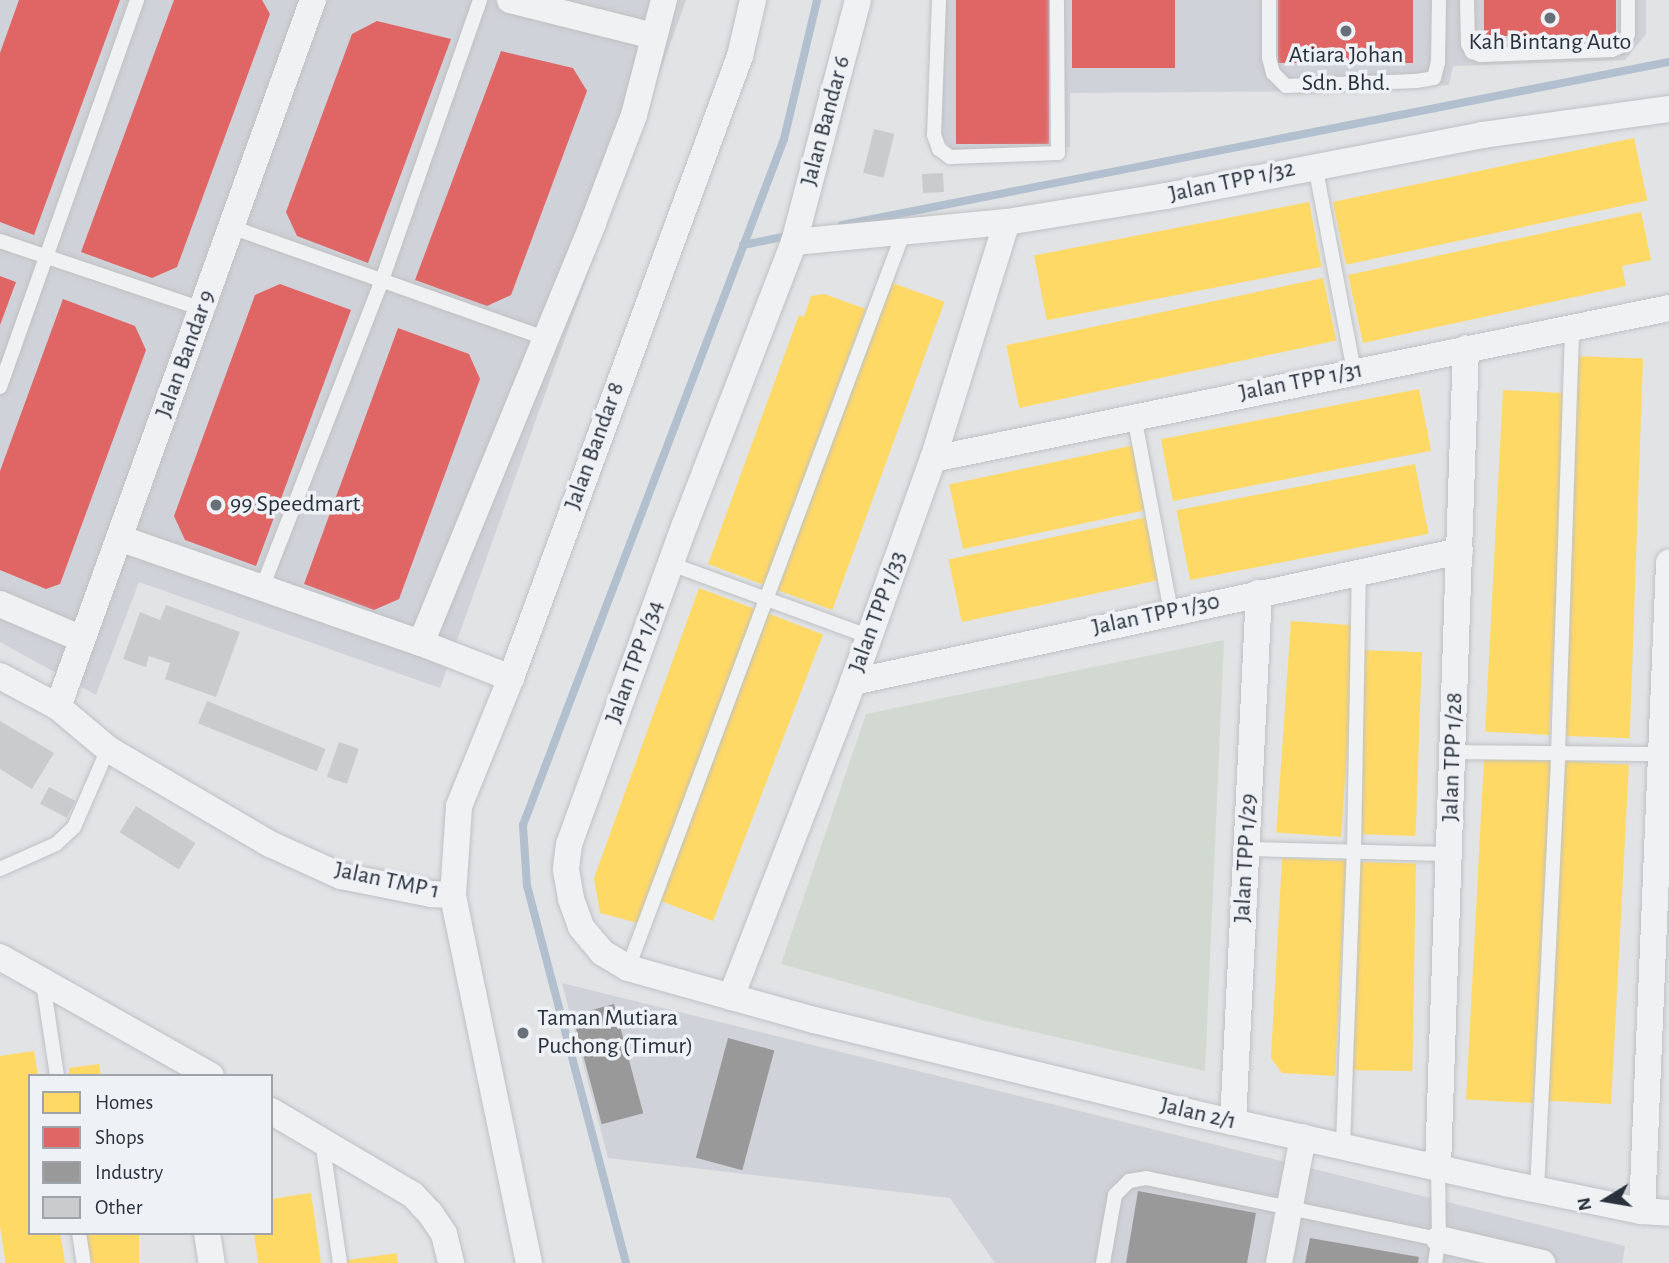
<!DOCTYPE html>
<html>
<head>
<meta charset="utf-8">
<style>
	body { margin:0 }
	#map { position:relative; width:1669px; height:1263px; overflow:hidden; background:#e1e3e5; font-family:"Alegreya Sans",sans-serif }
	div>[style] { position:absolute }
	.built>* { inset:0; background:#cfd2d8 }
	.green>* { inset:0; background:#d2d9d1 }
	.homes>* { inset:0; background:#ffd966; transform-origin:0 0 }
	.shops>* { inset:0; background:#e06666; transform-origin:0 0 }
	.industry>* { inset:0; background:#999; transform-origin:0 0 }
	.stream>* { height:8px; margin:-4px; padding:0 4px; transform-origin:4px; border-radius:4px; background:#b1bfce }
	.building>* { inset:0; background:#c9cbcd; transform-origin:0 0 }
	.roads { filter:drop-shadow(0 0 2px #bfc1c3) drop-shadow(0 0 2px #bfc1c3) }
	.service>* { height:14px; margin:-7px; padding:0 7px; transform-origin:7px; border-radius:7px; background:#f0f1f2 }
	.minor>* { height:26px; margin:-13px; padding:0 13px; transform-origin:13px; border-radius:13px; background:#f0f1f2 }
	.dots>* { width:19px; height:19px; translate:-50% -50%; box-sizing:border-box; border:4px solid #eef1f5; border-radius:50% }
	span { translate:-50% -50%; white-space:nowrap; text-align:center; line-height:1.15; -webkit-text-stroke:7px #eef1f5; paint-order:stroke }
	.poi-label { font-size:24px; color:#29313d }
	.left { translate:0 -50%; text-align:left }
	.street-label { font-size:24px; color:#29313d }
	.legend { position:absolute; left:28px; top:1074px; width:245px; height:161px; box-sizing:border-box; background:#eef1f5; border:2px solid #9fa4ab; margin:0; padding:9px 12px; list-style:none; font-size:21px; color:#29313d }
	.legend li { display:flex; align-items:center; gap:14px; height:35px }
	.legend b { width:35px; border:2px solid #9fa4ab }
	.north { position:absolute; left:1571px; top:1165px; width:70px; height:70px; -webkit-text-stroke:5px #eef1f5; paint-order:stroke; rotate:259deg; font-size:19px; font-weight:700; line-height:28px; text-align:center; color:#29313d }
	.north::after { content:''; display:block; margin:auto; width:24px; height:32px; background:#29313d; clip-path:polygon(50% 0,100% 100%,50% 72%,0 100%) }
</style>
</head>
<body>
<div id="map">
	<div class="built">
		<i style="clip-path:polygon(0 0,686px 0,440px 688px,139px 582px,96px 695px,0 642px)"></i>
		<i style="clip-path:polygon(945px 0,1646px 0,1646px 34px,1625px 60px,1453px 66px,1449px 85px,1327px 91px,1070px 93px,1070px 147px,952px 151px,940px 133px)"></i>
		<i style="clip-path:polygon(562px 983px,1625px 1246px,1622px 1263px,995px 1263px,950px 1198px,608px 1158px)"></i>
	</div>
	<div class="green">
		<i style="clip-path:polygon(1224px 640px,1205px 1071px,978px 1019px,781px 964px,866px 714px)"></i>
	</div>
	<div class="homes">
		<i style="left:1634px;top:138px;width:64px;height:308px;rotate:78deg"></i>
		<i style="left:1309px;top:202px;width:66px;height:280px;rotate:79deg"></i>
		<i style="clip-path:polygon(1641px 212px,1651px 260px,1622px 266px,1626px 286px,1363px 343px,1348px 275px)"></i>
		<i style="left:1323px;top:278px;width:64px;height:324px;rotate:78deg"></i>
		<i style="left:890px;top:282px;width:58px;height:328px;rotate:20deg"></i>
		<i style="clip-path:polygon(824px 294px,866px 309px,764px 585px,708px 564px,799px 315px,804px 317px,811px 296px)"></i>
		<i style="left:1573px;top:356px;width:70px;height:380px;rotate:2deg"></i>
		<i style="left:1419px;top:389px;width:63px;height:263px;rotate:79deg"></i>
		<i style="left:1503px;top:390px;width:64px;height:342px;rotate:3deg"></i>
		<i style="left:1135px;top:445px;width:66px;height:190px;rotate:78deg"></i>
		<i style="left:1415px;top:464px;width:71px;height:243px;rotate:79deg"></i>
		<i style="left:1148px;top:517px;width:64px;height:204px;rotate:78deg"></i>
		<i style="clip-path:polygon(699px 588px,755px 609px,638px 923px,600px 913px,594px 878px)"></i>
		<i style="left:767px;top:613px;width:60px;height:307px;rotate:21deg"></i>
		<i style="left:1291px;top:621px;width:65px;height:212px;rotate:4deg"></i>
		<i style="left:1361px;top:650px;width:61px;height:184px;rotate:2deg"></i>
		<i style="left:1484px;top:758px;width:67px;height:342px;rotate:3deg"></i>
		<i style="left:1561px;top:761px;width:68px;height:340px;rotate:3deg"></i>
		<i style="clip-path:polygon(1282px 858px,1346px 861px,1335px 1076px,1282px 1073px,1271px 1058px)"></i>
		<i style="left:1350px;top:862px;width:66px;height:208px;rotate:1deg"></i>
		<i style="clip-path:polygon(34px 1051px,38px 1076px,30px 1076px,30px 1233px,60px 1233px,65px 1263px,5px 1263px,5px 1259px,0 1226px,0 1056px)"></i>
		<i style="clip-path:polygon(99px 1064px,101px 1076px,69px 1076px,69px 1068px)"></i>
		<i style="clip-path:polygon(311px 1193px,321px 1263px,258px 1263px,254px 1233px,271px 1233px,271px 1199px)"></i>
		<i style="left:80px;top:1233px;width:59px;height:30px"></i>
		<i style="clip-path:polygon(397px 1253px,398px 1263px,341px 1263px,341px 1261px)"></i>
	</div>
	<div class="shops">
		<i style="clip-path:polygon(19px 0,120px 0,34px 235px,0 222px,0 53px)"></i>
		<i style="clip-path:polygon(174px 0,262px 0,270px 14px,177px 267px,152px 278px,81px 252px)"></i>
		<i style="left:956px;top:0;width:93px;height:144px"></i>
		<i style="left:1072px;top:0;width:103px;height:68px"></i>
		<i style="left:1278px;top:0;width:135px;height:63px"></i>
		<i style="left:1484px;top:0;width:132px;height:36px"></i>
		<i style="clip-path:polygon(377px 21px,451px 39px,368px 263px,297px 236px,286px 212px,352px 34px)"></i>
		<i style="clip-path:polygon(501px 51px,573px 68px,587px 91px,511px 295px,487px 306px,415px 280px)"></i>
		<i style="clip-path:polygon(0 276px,16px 282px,0 325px)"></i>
		<i style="clip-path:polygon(280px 284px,351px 310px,256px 566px,185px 540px,174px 516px,255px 295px)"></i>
		<i style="clip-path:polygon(63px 299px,135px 326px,146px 350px,60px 584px,46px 589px,0 570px,0 471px)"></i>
		<i style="clip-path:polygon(398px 328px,469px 354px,480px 379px,399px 599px,374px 610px,304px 584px)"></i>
	</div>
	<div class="industry">
		<i style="left:614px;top:1004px;width:113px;height:43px;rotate:75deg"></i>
		<i style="left:728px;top:1038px;width:48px;height:124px;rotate:15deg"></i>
		<i style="clip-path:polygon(1138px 1191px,1256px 1213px,1247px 1263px,1126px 1263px)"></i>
		<i style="clip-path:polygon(1310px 1238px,1419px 1257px,1418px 1263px,1305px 1263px)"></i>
	</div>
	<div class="stream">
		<i style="left:842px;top:225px;width:843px;rotate:-11.15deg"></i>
		<i style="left:743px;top:245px;width:50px;rotate:-11.5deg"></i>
		<i style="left:626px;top:1263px;width:390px;rotate:-104.7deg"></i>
		<i style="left:527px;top:886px;width:61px;rotate:-93.8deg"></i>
		<i style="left:523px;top:825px;width:734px;rotate:-69.17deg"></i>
		<i style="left:784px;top:139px;width:143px;rotate:-76.6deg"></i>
	</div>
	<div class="building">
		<i style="left:874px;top:129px;width:21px;height:45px;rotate:14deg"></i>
		<i style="left:943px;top:173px;width:19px;height:21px;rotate:87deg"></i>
		<i style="clip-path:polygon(166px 605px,240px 632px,216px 697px,165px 679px,170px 663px,149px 656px,146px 667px,123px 659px,140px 612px,160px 620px)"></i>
		<i style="left:207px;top:701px;width:128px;height:24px;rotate:22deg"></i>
		<i style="clip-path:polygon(0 721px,54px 753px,32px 789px,0 769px)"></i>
		<i style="left:339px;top:742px;width:21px;height:37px;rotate:19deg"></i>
		<i style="left:49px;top:787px;width:30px;height:19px;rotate:28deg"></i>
		<i style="left:136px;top:806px;width:70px;height:31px;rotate:32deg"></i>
	</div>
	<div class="roads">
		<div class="service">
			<i style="left:939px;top:0;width:135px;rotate:92.1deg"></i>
			<i style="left:934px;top:135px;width:15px;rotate:70deg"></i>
			<i style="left:939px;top:149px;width:14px;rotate:36deg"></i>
			<i style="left:950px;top:157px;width:108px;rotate:-2.1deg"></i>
			<i style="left:1058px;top:153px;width:153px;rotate:-90.4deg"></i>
			<i style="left:1269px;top:0;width:58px;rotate:90deg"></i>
			<i style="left:1269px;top:58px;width:16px;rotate:75deg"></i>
			<i style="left:1273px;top:73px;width:18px;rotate:45deg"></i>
			<i style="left:1286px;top:86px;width:130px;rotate:-2.2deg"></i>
			<i style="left:1416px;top:81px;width:18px;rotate:-9deg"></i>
			<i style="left:1434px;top:78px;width:16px;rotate:-76deg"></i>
			<i style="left:1438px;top:62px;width:62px;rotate:-89.1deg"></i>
			<i style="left:1467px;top:0;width:44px;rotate:88.7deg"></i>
			<i style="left:1468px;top:44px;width:9px;rotate:63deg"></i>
			<i style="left:1472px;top:52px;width:9px;rotate:18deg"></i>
			<i style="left:1481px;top:55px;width:131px;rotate:-2.2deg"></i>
			<i style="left:1612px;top:50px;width:12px;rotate:-24deg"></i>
			<i style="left:1623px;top:45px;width:12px;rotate:-66deg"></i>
			<i style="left:1628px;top:34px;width:34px;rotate:-90deg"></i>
			<i style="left:1315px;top:165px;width:210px;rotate:79.3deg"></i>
			<i style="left:231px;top:227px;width:332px;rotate:19.5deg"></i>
			<i style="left:0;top:241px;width:213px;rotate:18.6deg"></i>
			<i style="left:0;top:387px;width:411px;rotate:-70.5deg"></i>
			<i style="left:1134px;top:416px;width:199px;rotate:79.3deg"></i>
			<i style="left:671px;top:564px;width:212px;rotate:20.1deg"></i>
			<i style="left:262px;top:588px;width:331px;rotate:-68.7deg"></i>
			<i style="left:382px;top:280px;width:297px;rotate:-70.7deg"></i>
			<i style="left:1453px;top:752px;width:208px;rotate:0.6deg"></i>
			<i style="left:1246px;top:849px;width:203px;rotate:1.4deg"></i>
			<i style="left:0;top:869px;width:61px;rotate:-24.1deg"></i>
			<i style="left:56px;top:844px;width:25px;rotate:-43deg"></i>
			<i style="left:74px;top:827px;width:85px;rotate:-66.4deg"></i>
			<i style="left:628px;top:968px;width:787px;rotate:-69.47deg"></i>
			<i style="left:43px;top:983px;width:94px;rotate:81.4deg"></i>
			<i style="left:322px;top:1141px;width:123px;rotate:81.6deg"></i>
			<i style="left:1343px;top:1145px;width:294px;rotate:-87.9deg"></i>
			<i style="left:1354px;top:851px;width:278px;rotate:-89deg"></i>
			<i style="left:1537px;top:1190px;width:437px;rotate:-87.2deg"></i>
			<i style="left:1558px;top:754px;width:428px;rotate:-88.1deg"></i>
			<i style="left:79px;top:1233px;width:30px;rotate:81deg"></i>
			<i style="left:1103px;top:1263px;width:69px;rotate:-80deg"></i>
			<i style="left:1115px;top:1195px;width:20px;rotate:-45deg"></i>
			<i style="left:1129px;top:1181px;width:17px;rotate:-10deg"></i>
			<i style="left:1146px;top:1178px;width:299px;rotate:11.8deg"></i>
			<i style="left:1435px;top:1263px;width:24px;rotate:-81deg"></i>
			<i style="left:1439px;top:1239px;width:73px;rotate:-90.8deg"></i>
		</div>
		<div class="minor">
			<i style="left:510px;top:0;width:147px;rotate:14.1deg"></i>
			<i style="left:858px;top:0;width:250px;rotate:104.8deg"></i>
			<i style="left:794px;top:242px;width:302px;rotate:111.1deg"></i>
			<i style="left:685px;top:524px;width:340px;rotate:109.9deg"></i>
			<i style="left:569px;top:844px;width:26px;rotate:97deg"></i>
			<i style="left:566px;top:870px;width:29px;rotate:80deg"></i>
			<i style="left:571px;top:899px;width:30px;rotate:70deg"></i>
			<i style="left:581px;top:927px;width:34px;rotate:50deg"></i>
			<i style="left:603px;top:953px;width:29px;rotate:31deg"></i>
			<i style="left:628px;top:968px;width:193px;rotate:15.6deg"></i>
			<i style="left:814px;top:1020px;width:389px;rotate:13.8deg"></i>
			<i style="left:1192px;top:1113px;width:321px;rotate:12.6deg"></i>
			<i style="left:1505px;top:1183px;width:140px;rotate:11.6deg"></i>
			<i style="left:1642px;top:1211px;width:27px;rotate:4deg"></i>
			<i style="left:794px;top:242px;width:214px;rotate:-5.4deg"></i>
			<i style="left:1007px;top:222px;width:161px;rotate:-9.3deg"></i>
			<i style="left:1166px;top:196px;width:322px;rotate:-10.9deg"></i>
			<i style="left:1482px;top:135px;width:189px;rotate:-7.9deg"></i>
			<i style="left:933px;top:459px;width:751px;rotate:-11.59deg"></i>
			<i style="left:119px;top:538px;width:320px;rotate:19.2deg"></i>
			<i style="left:421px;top:643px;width:97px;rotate:21.3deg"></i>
			<i style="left:0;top:604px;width:89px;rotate:23.1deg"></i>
			<i style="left:421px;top:643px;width:454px;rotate:-67.7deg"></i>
			<i style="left:593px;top:223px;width:116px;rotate:-69.2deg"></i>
			<i style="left:634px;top:115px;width:119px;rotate:-75.4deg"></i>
			<i style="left:0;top:676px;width:66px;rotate:28.1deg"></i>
			<i style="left:58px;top:707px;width:65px;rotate:40deg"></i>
			<i style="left:108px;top:749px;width:188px;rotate:30.4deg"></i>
			<i style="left:270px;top:844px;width:78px;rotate:24.3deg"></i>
			<i style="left:341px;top:876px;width:92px;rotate:11.3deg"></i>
			<i style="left:431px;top:894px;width:22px;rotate:3deg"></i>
			<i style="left:853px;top:682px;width:621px;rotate:-12.18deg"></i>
			<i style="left:58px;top:707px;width:752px;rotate:-70.17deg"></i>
			<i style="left:0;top:957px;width:242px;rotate:29.4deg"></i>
			<i style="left:731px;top:997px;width:338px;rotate:-68.8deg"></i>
			<i style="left:853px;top:682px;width:237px;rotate:-70.3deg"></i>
			<i style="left:933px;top:459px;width:248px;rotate:-72.7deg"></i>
			<i style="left:271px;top:1111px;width:165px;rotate:30.6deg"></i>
			<i style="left:413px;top:1195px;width:25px;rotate:47deg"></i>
			<i style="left:430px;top:1213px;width:25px;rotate:56deg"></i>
			<i style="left:444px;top:1234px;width:30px;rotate:76deg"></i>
			<i style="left:1233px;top:1122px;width:530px;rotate:-87.19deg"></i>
			<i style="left:1438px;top:1166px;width:818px;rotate:-88.04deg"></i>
			<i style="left:1642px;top:1211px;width:649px;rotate:-87.61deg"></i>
			<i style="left:207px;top:1233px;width:30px;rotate:81deg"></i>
			<i style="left:1439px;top:1239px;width:106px;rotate:13.1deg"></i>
			<i style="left:529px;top:1263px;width:376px;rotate:-101.7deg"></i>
			<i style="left:453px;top:895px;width:89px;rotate:-86.1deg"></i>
			<i style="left:459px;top:806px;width:138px;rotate:-67.9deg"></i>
			<i style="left:511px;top:678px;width:663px;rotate:-69.79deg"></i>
			<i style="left:740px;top:56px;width:57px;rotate:-76.9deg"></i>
			<i style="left:1279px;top:1263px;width:128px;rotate:-79.2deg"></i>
		</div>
	</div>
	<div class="dots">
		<i style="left:1550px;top:18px;background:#696f78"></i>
		<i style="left:1346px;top:31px;background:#696f78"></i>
		<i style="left:216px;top:505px;background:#696f78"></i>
		<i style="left:523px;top:1033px;background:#696f78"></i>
	</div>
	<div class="poi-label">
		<span style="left:1550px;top:43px">Kah Bintang Auto</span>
		<span style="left:1346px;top:70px">Atiara Johan<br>Sdn. Bhd.</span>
		<span class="left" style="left:230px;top:505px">99 Speedmart</span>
		<span class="left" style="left:537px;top:1033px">Taman Mutiara<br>Puchong (Timur)</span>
	</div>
	<div class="street-label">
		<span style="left:826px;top:121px;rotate:-75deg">Jalan Bandar 6</span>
		<span style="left:1232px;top:182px;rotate:-12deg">Jalan TPP 1/32</span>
		<span style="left:186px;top:354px;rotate:-70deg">Jalan Bandar 9</span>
		<span style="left:1301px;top:382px;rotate:-11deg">Jalan TPP 1/31</span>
		<span style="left:595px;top:446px;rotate:-70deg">Jalan Bandar 8</span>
		<span style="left:878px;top:612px;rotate:-70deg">Jalan TPP 1/33</span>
		<span style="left:1156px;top:615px;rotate:-12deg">Jalan TPP 1/30</span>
		<span style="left:635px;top:662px;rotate:-70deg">Jalan TPP 1/34</span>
		<span style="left:1453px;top:757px;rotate:-88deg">Jalan TPP 1/28</span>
		<span style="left:1246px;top:858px;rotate:-87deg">Jalan TPP 1/29</span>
		<span style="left:387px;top:881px;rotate:12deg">Jalan TMP 1</span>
		<span style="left:1198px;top:1114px;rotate:13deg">Jalan 2/1</span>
	</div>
	<ul class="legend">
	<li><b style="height:19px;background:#ffd966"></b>Homes</li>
	<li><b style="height:19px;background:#e06666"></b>Shops</li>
	<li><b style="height:19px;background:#999"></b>Industry</li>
	<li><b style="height:19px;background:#c9cbcd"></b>Other</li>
	</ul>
	<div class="north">N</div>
</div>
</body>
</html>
